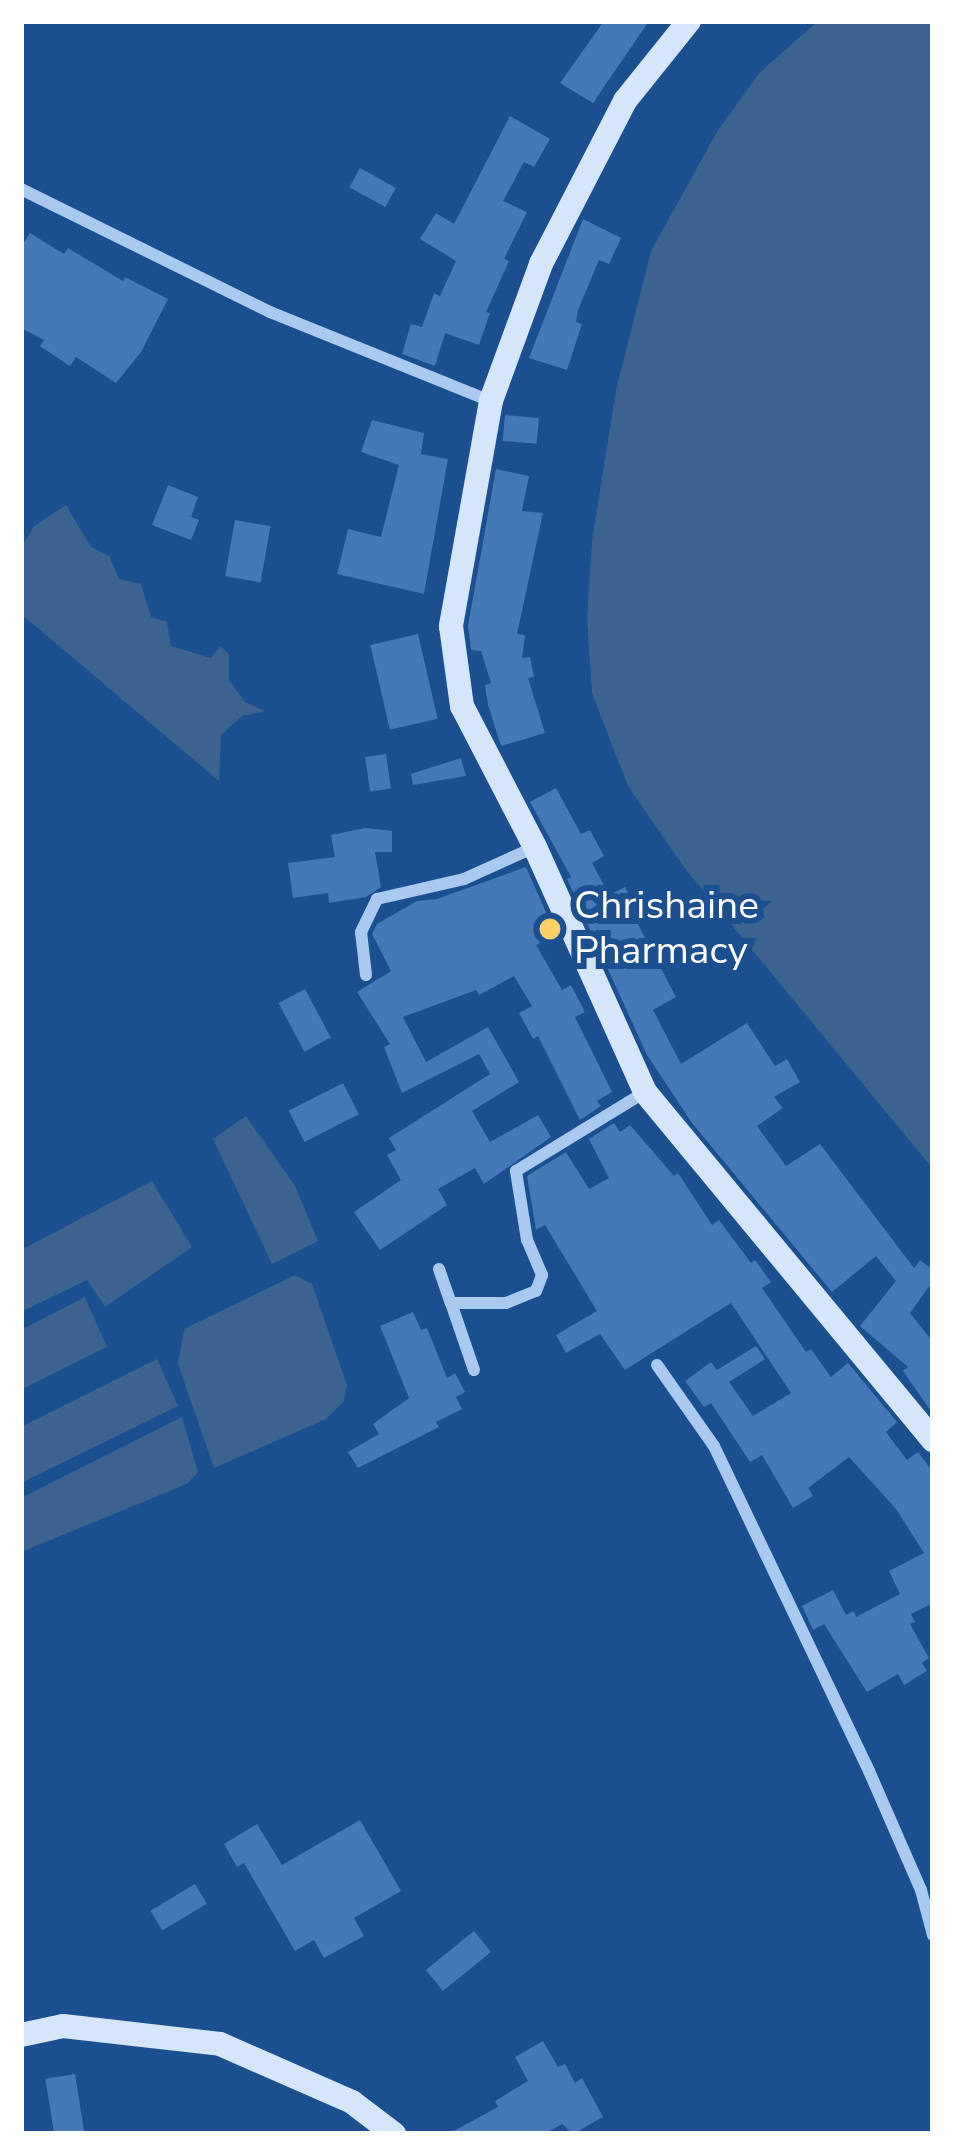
<!DOCTYPE html>
<html>
<head>
<meta charset="utf-8">
<style>
	body { margin:0 }
	#map { position:relative; width:954px; height:2155px; overflow:hidden; background:#1b4f8f; font-family:"Nunito Sans",sans-serif }
	div>[style] { position:absolute }
	.water>* { inset:0; background:#3c6290 }
	.building>* { inset:0; background:#4478b7; transform-origin:0 0 }
	.minor>* { height:12px; margin:-6px; padding:0 6px; transform-origin:6px; border-radius:6px; background:#a9c9ee }
	.secondary>* { height:24px; margin:-12px; padding:0 12px; transform-origin:12px; border-radius:12px; background:#d6e6fa }
	.dots>* { width:33px; height:33px; translate:-50% -50%; box-sizing:border-box; border:6px solid #1b4f8f; border-radius:50% }
	span { translate:-50% -50%; white-space:nowrap; text-align:center; line-height:1.15; -webkit-text-stroke:12px #1b4f8f; paint-order:stroke }
	.poi-label { font-size:39px; color:#fff }
	.left { translate:0 -50%; text-align:left }
	.frame { position:absolute; inset:0; border:24px solid #fff; pointer-events:none }
</style>
</head>
<body>
<div id="map">
	<div class="water">
		<i style="clip-path:polygon(818px 21px,933px 21px,933px 1169px,683px 866px,628px 786px,592px 693px,587px 617px,592px 541px,616px 390px,651px 251px,718px 130px,760px 72px)"></i>
		<i style="clip-path:polygon(66px 505px,91px 547px,109px 556px,119px 579px,141px 584px,151px 617px,167px 622px,171px 646px,211px 658px,220px 646px,229px 654px,229px 680px,245px 702px,265px 711px,242px 716px,221px 735px,219px 781px,21px 614px,21px 548px,34px 526px)"></i>
		<i style="clip-path:polygon(246px 1116px,295px 1186px,318px 1241px,272px 1264px,213px 1139px)"></i>
		<i style="clip-path:polygon(152px 1181px,192px 1247px,105px 1307px,87px 1280px,21px 1312px,21px 1250px)"></i>
		<i style="clip-path:polygon(295px 1275px,312px 1284px,347px 1385px,344px 1401px,326px 1419px,214px 1468px,178px 1364px,184px 1329px)"></i>
		<i style="clip-path:polygon(85px 1297px,107px 1347px,21px 1390px,21px 1330px)"></i>
		<i style="clip-path:polygon(157px 1359px,178px 1406px,21px 1483px,21px 1427px)"></i>
		<i style="clip-path:polygon(182px 1417px,198px 1472px,187px 1484px,21px 1552px,21px 1498px)"></i>
	</div>
	<div class="building">
		<i style="clip-path:polygon(604px 21px,649px 21px,593px 103px,560px 83px)"></i>
		<i style="clip-path:polygon(510px 116px,550px 139px,534px 167px,524px 162px,503px 201px,527px 212px,504px 259px,509px 261px,486px 312px,490px 313px,479px 345px,445px 333px,435px 366px,402px 354px,411px 324px,422px 327px,434px 293px,440px 296px,456px 261px,420px 239px,436px 213px,454px 224px)"></i>
		<i style="left:360px;top:168px;width:41px;height:22px;rotate:29deg"></i>
		<i style="clip-path:polygon(583px 219px,621px 238px,609px 264px,599px 260px,578px 310px,576px 322px,582px 324px,567px 370px,529px 358px)"></i>
		<i style="clip-path:polygon(30px 233px,64px 254px,68px 248px,123px 281px,125px 277px,168px 299px,141px 352px,116px 383px,76px 357px,70px 366px,40px 346px,44px 340px,21px 328px,21px 247px)"></i>
		<i style="left:505px;top:415px;width:34px;height:26px;rotate:5deg"></i>
		<i style="clip-path:polygon(372px 420px,424px 433px,421px 454px,448px 459px,424px 594px,337px 574px,348px 529px,381px 537px,399px 465px,361px 452px)"></i>
		<i style="clip-path:polygon(496px 469px,529px 476px,522px 511px,543px 513px,517px 634px,525px 635px,522px 658px,530px 657px,534px 677px,528px 678px,545px 733px,501px 746px,488px 705px,485px 685px,491px 683px,481px 651px,471px 650px,468px 626px)"></i>
		<i style="clip-path:polygon(168px 485px,198px 497px,191px 517px,199px 520px,191px 540px,152px 525px)"></i>
		<i style="left:235px;top:520px;width:36px;height:57px;rotate:10deg"></i>
		<i style="left:418px;top:634px;width:87px;height:49px;rotate:77deg"></i>
		<i style="left:386px;top:754px;width:35px;height:21px;rotate:82deg"></i>
		<i style="clip-path:polygon(461px 758px,466px 776px,413px 785px,411px 774px)"></i>
		<i style="clip-path:polygon(556px 788px,581px 834px,590px 830px,604px 856px,592px 863px,609px 895px,625px 887px,637px 911px,632px 913px,676px 997px,653px 1010px,681px 1064px,747px 1023px,775px 1066px,787px 1059px,800px 1082px,774px 1097px,783px 1108px,757px 1126px,786px 1166px,820px 1144px,914px 1268px,920px 1260px,933px 1270px,933px 1281px,910px 1313px,933px 1342px,933px 1414px,903px 1371px,908px 1367px,860px 1326px,896px 1281px,876px 1256px,832px 1292px,692px 1123px,647px 1055px,567px 879px,571px 877px,530px 802px)"></i>
		<i style="clip-path:polygon(365px 828px,392px 831px,392px 852px,375px 852px,381px 887px,366px 897px,329px 903px,328px 893px,293px 898px,288px 863px,335px 857px,331px 835px)"></i>
		<i style="clip-path:polygon(526px 867px,556px 935px,536px 945px,562px 990px,571px 985px,585px 1012px,575px 1017px,612px 1092px,597px 1101px,601px 1106px,580px 1120px,538px 1036px,533px 1039px,519px 1013px,532px 1006px,514px 976px,479px 995px,476px 990px,403px 1017px,426px 1062px,488px 1027px,519px 1082px,472px 1111px,490px 1142px,538px 1115px,551px 1137px,484px 1184px,475px 1168px,438px 1189px,447px 1205px,380px 1250px,354px 1212px,401px 1180px,387px 1155px,396px 1150px,389px 1138px,490px 1074px,479px 1054px,402px 1093px,384px 1047px,390px 1044px,357px 992px,391px 971px,372px 934px,377px 924px,417px 901px,437px 899px)"></i>
		<i style="left:305px;top:989px;width:55px;height:30px;rotate:62deg"></i>
		<i style="left:343px;top:1083px;width:35px;height:61px;rotate:63deg"></i>
		<i style="clip-path:polygon(614px 1123px,620px 1132px,630px 1125px,674px 1176px,678px 1173px,712px 1225px,719px 1220px,751px 1263px,755px 1260px,771px 1282px,762px 1288px,806px 1352px,811px 1349px,831px 1377px,848px 1363px,897px 1422px,886px 1432px,907px 1460px,918px 1452px,933px 1472px,933px 1603px,911px 1614px,915px 1622px,910px 1624px,929px 1658px,922px 1663px,927px 1671px,904px 1685px,898px 1674px,867px 1692px,824px 1624px,813px 1630px,802px 1606px,833px 1590px,846px 1615px,854px 1611px,856px 1617px,900px 1594px,889px 1571px,924px 1553px,896px 1509px,849px 1457px,808px 1488px,813px 1496px,793px 1508px,762px 1455px,750px 1462px,711px 1403px,704px 1407px,685px 1381px,711px 1362px,717px 1370px,756px 1346px,765px 1359px,729px 1382px,753px 1416px,791px 1393px,731px 1303px,625px 1370px,600px 1334px,566px 1353px,556px 1335px,597px 1311px,545px 1225px,536px 1230px,527px 1176px,566px 1152px,589px 1189px,609px 1178px,589px 1139px)"></i>
		<i style="clip-path:polygon(413px 1312px,421px 1330px,427px 1328px,447px 1378px,455px 1373px,465px 1392px,456px 1397px,462px 1409px,436px 1422px,439px 1427px,358px 1468px,348px 1452px,379px 1434px,373px 1424px,409px 1398px,380px 1326px)"></i>
		<i style="clip-path:polygon(360px 1820px,401px 1891px,354px 1918px,364px 1936px,324px 1958px,314px 1940px,295px 1951px,244px 1863px,237px 1867px,224px 1844px,257px 1824px,282px 1865px)"></i>
		<i style="left:195px;top:1884px;width:23px;height:52px;rotate:59deg"></i>
		<i style="left:474px;top:1931px;width:27px;height:62px;rotate:51deg"></i>
		<i style="clip-path:polygon(543px 2041px,558px 2067px,565px 2064px,575px 2083px,582px 2078px,603px 2117px,573px 2134px,562px 2124px,544px 2134px,448px 2134px,498px 2107px,495px 2101px,528px 2081px,515px 2057px)"></i>
		<i style="left:75px;top:2074px;width:61px;height:30px;rotate:81deg"></i>
	</div>
	<div class="minor">
		<i style="left:21px;top:189px;width:278px;rotate:26.3deg"></i>
		<i style="left:270px;top:312px;width:237px;rotate:22deg"></i>
		<i style="left:366px;top:975px;width:43px;rotate:-96.6deg"></i>
		<i style="left:361px;top:932px;width:37px;rotate:-64deg"></i>
		<i style="left:377px;top:899px;width:89px;rotate:-12.9deg"></i>
		<i style="left:464px;top:879px;width:78px;rotate:-24.3deg"></i>
		<i style="left:439px;top:1269px;width:36px;rotate:71deg"></i>
		<i style="left:657px;top:1365px;width:99px;rotate:54.9deg"></i>
		<i style="left:714px;top:1446px;width:360px;rotate:64.5deg"></i>
		<i style="left:869px;top:1771px;width:130px;rotate:66.4deg"></i>
		<i style="left:921px;top:1890px;width:47px;rotate:75.1deg"></i>
		<i style="left:474px;top:1370px;width:71px;rotate:-108.9deg"></i>
		<i style="left:451px;top:1303px;width:55px"></i>
		<i style="left:506px;top:1303px;width:32px;rotate:-22deg"></i>
		<i style="left:536px;top:1291px;width:17px;rotate:-69deg"></i>
		<i style="left:542px;top:1275px;width:38px;rotate:-113deg"></i>
		<i style="left:527px;top:1240px;width:70px;rotate:-99.1deg"></i>
		<i style="left:516px;top:1171px;width:151px;rotate:-31.5deg"></i>
	</div>
	<div class="secondary">
		<i style="left:689px;top:21px;width:102px;rotate:128.7deg"></i>
		<i style="left:625px;top:101px;width:183px;rotate:117.3deg"></i>
		<i style="left:541px;top:264px;width:146px;rotate:110.1deg"></i>
		<i style="left:491px;top:401px;width:229px;rotate:100.1deg"></i>
		<i style="left:451px;top:626px;width:81px;rotate:82.2deg"></i>
		<i style="left:462px;top:706px;width:159px;rotate:62.6deg"></i>
		<i style="left:535px;top:847px;width:269px;rotate:65.8deg"></i>
		<i style="left:645px;top:1092px;width:452px;rotate:50.4deg"></i>
		<i style="left:21px;top:2035px;width:43px;rotate:-12.1deg"></i>
		<i style="left:63px;top:2026px;width:158px;rotate:6.5deg"></i>
		<i style="left:220px;top:2044px;width:144px;rotate:23.7deg"></i>
		<i style="left:352px;top:2102px;width:53px;rotate:37.3deg"></i>
	</div>
	<div class="dots">
		<i style="left:550px;top:929px;background:#ffd166"></i>
	</div>
	<div class="poi-label">
		<span class="left" style="left:574px;top:929px">Chrishaine<br>Pharmacy</span>
	</div>
	<div class="frame"></div>
</div>
</body>
</html>
